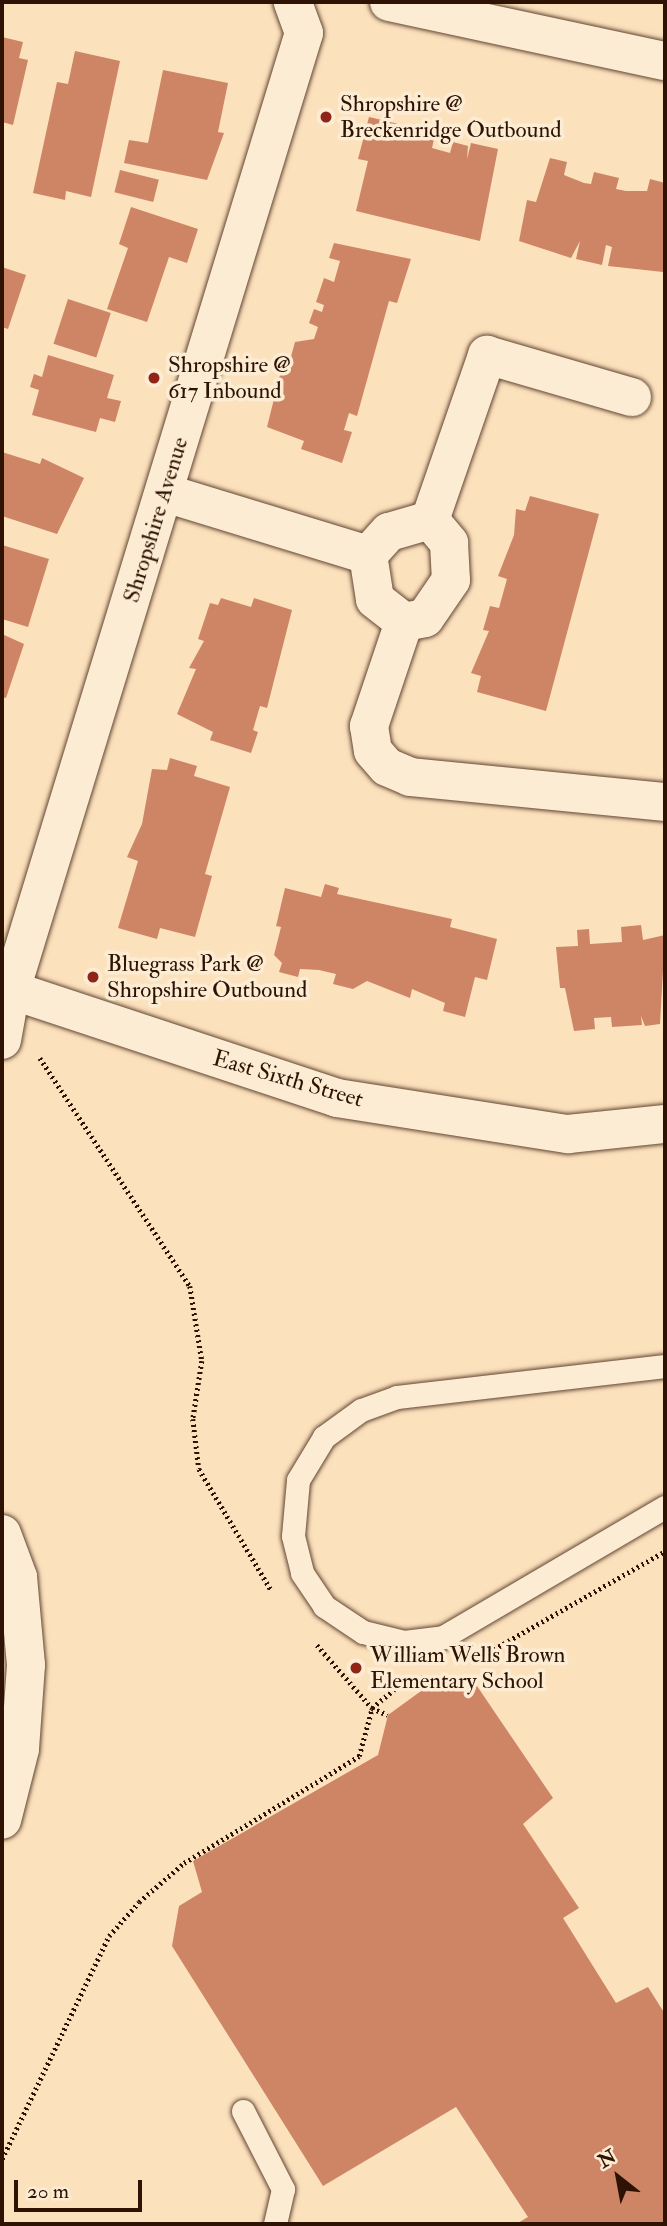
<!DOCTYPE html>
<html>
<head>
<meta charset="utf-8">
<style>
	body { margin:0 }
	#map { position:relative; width:667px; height:2226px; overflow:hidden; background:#fce1bd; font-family:"IM FELL Double Pica",serif }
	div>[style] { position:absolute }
	.building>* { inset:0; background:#cd8565; transform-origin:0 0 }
	.path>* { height:4.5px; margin-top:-2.25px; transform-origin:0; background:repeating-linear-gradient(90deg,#2e1304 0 2px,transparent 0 5.5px) }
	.roads { filter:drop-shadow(0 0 2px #624632) drop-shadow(0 0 2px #624632) }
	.lane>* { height:23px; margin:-11.5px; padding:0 11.5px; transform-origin:11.5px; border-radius:11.5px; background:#fdecd4 }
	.street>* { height:38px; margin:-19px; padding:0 19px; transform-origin:19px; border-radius:19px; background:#fdecd4 }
	.secondary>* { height:38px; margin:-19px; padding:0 19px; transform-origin:19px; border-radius:19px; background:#fdecd4 }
	.dots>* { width:19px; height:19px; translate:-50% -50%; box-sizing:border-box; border:4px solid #fdecd4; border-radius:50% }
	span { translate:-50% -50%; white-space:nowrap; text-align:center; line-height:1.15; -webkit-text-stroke:7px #fdecd4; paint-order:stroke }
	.poi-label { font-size:23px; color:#2e1304 }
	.left { translate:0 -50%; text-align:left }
	.street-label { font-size:23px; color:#2e1304 }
	.frame { position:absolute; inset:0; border:4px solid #2e1304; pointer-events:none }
	.north { position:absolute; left:583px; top:2142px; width:70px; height:70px; -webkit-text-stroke:5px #fdecd4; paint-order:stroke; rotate:329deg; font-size:19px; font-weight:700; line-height:28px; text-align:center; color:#2e1304 }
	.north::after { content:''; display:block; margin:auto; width:24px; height:32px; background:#2e1304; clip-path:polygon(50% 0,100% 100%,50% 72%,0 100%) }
	.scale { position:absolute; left:14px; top:2180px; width:128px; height:32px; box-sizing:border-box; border:4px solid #2e1304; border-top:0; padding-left:9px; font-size:21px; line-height:24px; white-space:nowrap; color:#2e1304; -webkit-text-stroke:5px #fdecd4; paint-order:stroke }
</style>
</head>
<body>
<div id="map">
	<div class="building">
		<i style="clip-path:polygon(2px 37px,23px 42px,19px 58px,28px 60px,13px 125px,2px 122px)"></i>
		<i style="clip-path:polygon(75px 51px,120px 61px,91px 197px,66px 191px,65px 200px,33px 193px,57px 82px,68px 84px)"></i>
		<i style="clip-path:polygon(163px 70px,228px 83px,218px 132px,224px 133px,207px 180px,124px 163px,129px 140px,148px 143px)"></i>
		<i style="clip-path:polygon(369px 117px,407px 126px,406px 142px,410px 125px,436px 131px,432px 148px,450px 153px,453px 142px,468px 146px,467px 159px,471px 143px,498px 149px,480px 241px,356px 211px,368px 161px,358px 159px)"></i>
		<i style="clip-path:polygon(550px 158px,567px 162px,564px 175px,584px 183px,591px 184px,594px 172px,619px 178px,616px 189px,626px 191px,647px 191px,650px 179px,665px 183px,663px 272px,608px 266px,612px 247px,606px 245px,602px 265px,576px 259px,580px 241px,571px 258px,519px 241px,527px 200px,536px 202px)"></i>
		<i style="left:120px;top:170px;width:40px;height:23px;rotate:14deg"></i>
		<i style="clip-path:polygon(131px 207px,198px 229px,187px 263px,169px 257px,147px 322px,107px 309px,128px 248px,119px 244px)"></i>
		<i style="clip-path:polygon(334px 243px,411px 259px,397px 303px,389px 301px,357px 416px,349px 413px,344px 430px,352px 432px,342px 463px,301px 449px,304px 441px,267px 427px,283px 363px,289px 364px,295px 342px,314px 339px,318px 327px,309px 323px,314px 309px,322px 312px,324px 305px,316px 302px,324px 278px,334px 282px,340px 261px,329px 258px)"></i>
		<i style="clip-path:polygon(2px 267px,26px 275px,8px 329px,2px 327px)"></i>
		<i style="left:68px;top:299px;width:45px;height:47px;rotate:18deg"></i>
		<i style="clip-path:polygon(48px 355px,114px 375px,107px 398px,121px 401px,115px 422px,100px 418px,96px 432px,32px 415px,39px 390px,30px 387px,34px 374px,42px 377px)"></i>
		<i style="clip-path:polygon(2px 452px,40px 464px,42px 458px,84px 478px,57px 534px,2px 516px)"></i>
		<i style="clip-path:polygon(530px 496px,599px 514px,546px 711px,477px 692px,481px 676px,471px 673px,489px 631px,483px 630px,490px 606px,499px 608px,507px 579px,498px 576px,514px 535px,516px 509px,525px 511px)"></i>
		<i style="clip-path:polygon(2px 545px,49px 559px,28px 627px,2px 619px)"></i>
		<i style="clip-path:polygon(221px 598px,251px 607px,254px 598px,292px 610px,267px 708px,260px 706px,253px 730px,258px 732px,251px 753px,210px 740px,213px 732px,177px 714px,196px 669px,189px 668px,204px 641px,198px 639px,210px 603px,218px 605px)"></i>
		<i style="clip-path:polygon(2px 634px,24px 644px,6px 698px,2px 697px)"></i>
		<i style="clip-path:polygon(170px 758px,197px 766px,194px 776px,230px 787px,205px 874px,212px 876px,195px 937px,160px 928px,157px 939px,118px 928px,138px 861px,127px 857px,142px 824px,152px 769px,167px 770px)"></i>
		<i style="clip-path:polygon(325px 884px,339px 888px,337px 894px,452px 919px,450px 927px,497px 939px,487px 980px,475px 977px,465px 1017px,443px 1011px,445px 1003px,412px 989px,410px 998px,367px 981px,353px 989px,333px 984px,336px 974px,319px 970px,300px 969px,298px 977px,279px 972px,282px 963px,274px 955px,281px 927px,276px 926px,285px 888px,321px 897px)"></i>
		<i style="clip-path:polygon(641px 925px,643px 940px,665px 935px,660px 1024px,645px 1026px,641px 1016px,642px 1025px,612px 1027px,611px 1017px,594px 1018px,595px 1029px,574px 1031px,565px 988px,560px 988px,556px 947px,578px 946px,577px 930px,589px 929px,590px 944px,622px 942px,621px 927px)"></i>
		<i style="clip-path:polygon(428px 1686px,477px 1686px,553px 1798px,523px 1824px,579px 1908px,563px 1918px,616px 2003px,648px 1987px,665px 2014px,665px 2224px,516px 2224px,528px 2217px,456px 2107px,323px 2186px,172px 1946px,179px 1906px,202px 1892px,193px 1861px,378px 1755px,388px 1715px)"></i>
	</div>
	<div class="path">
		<i style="left:40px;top:1058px;width:273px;rotate:56.7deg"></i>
		<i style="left:190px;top:1286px;width:76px;rotate:80.9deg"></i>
		<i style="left:202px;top:1361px;width:59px;rotate:98.8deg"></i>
		<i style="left:193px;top:1419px;width:50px;rotate:83.2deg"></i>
		<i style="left:199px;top:1469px;width:141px;rotate:59.2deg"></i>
		<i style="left:317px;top:1645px;width:84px;rotate:48.9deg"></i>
		<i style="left:372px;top:1708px;width:17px;rotate:24deg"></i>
		<i style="left:489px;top:1652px;width:203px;rotate:-29.8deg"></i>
		<i style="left:2px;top:2159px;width:247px;rotate:-64.4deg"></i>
		<i style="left:109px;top:1936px;width:45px;rotate:-48.6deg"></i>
		<i style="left:139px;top:1902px;width:60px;rotate:-40.9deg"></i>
		<i style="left:184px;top:1863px;width:205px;rotate:-31.4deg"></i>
		<i style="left:359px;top:1756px;width:50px;rotate:-74.8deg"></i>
		<i style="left:372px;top:1708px;width:38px;rotate:-40deg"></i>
		<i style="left:401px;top:1684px;width:25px;rotate:-18deg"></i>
	</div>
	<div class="roads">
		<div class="lane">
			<i style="left:665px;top:1366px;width:270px;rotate:173.4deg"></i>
			<i style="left:397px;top:1397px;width:38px;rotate:160deg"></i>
			<i style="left:361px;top:1410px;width:46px;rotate:143.9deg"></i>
			<i style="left:324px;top:1437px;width:50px;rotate:121.2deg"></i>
			<i style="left:298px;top:1480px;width:56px;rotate:95.1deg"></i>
			<i style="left:293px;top:1536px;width:38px;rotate:76deg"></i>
			<i style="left:302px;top:1573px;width:40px;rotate:56deg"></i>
			<i style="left:324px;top:1606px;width:47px;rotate:33.7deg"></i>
			<i style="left:363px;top:1632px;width:42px;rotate:13.7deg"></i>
			<i style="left:404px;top:1642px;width:39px;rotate:-7deg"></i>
			<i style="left:443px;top:1637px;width:257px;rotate:-30.4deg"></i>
			<i style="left:243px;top:2111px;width:88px;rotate:62.9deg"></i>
			<i style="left:283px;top:2189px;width:36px;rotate:103deg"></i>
		</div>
		<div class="street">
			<i style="left:389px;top:2px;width:282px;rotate:12.1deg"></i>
			<i style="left:165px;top:493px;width:212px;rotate:17deg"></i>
			<i style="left:430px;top:520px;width:175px;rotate:-70.9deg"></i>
			<i style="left:487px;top:355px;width:151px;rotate:16.2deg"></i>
			<i style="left:430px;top:520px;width:30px;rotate:50deg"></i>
			<i style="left:449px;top:543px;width:37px;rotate:87deg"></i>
			<i style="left:451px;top:580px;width:46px;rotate:124.4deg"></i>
			<i style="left:425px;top:618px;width:21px;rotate:169deg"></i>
			<i style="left:404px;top:622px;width:37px;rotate:-142deg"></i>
			<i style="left:375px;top:599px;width:45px;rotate:-99deg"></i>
			<i style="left:368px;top:555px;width:31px;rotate:-48deg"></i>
			<i style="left:389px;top:532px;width:43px;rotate:-16.3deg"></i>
			<i style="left:404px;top:622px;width:110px;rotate:108.6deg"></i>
			<i style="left:369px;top:726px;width:25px;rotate:81deg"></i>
			<i style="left:373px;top:751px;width:21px;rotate:49deg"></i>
			<i style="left:387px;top:767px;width:25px;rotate:23deg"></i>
			<i style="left:410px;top:777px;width:256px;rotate:5.6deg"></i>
			<i style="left:11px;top:990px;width:343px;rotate:18.3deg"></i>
			<i style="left:337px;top:1098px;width:234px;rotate:8.9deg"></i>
			<i style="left:568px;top:1134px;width:98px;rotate:-5.9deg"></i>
		</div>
		<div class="secondary">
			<i style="left:2px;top:1040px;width:51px;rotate:-79.8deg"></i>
			<i style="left:11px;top:990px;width:1001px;rotate:-72.98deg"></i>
			<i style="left:304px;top:33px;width:33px;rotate:-110deg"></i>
			<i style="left:2px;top:1534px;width:46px;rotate:69.6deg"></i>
			<i style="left:18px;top:1577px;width:88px;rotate:84.8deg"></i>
			<i style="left:26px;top:1665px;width:84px;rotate:94.1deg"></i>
			<i style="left:20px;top:1749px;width:73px;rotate:104.2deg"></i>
		</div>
	</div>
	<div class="dots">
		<i style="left:326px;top:117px;background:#8f2418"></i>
		<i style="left:154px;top:378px;background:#8f2418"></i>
		<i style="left:93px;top:977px;background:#8f2418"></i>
		<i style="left:356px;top:1668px;background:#8f2418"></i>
	</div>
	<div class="poi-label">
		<span class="left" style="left:340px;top:117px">Shropshire @<br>Breckenridge Outbound</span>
		<span class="left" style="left:168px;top:378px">Shropshire @<br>617 Inbound</span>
		<span class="left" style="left:107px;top:977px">Bluegrass Park @<br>Shropshire Outbound</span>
		<span class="left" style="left:370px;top:1668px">William Wells Brown<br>Elementary School</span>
	</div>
	<div class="street-label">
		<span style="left:156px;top:520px;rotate:-73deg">Shropshire Avenue</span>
		<span style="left:288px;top:1079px;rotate:16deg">East Sixth Street</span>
	</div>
	<div class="frame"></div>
	<div class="north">N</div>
	<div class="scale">20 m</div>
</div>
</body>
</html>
